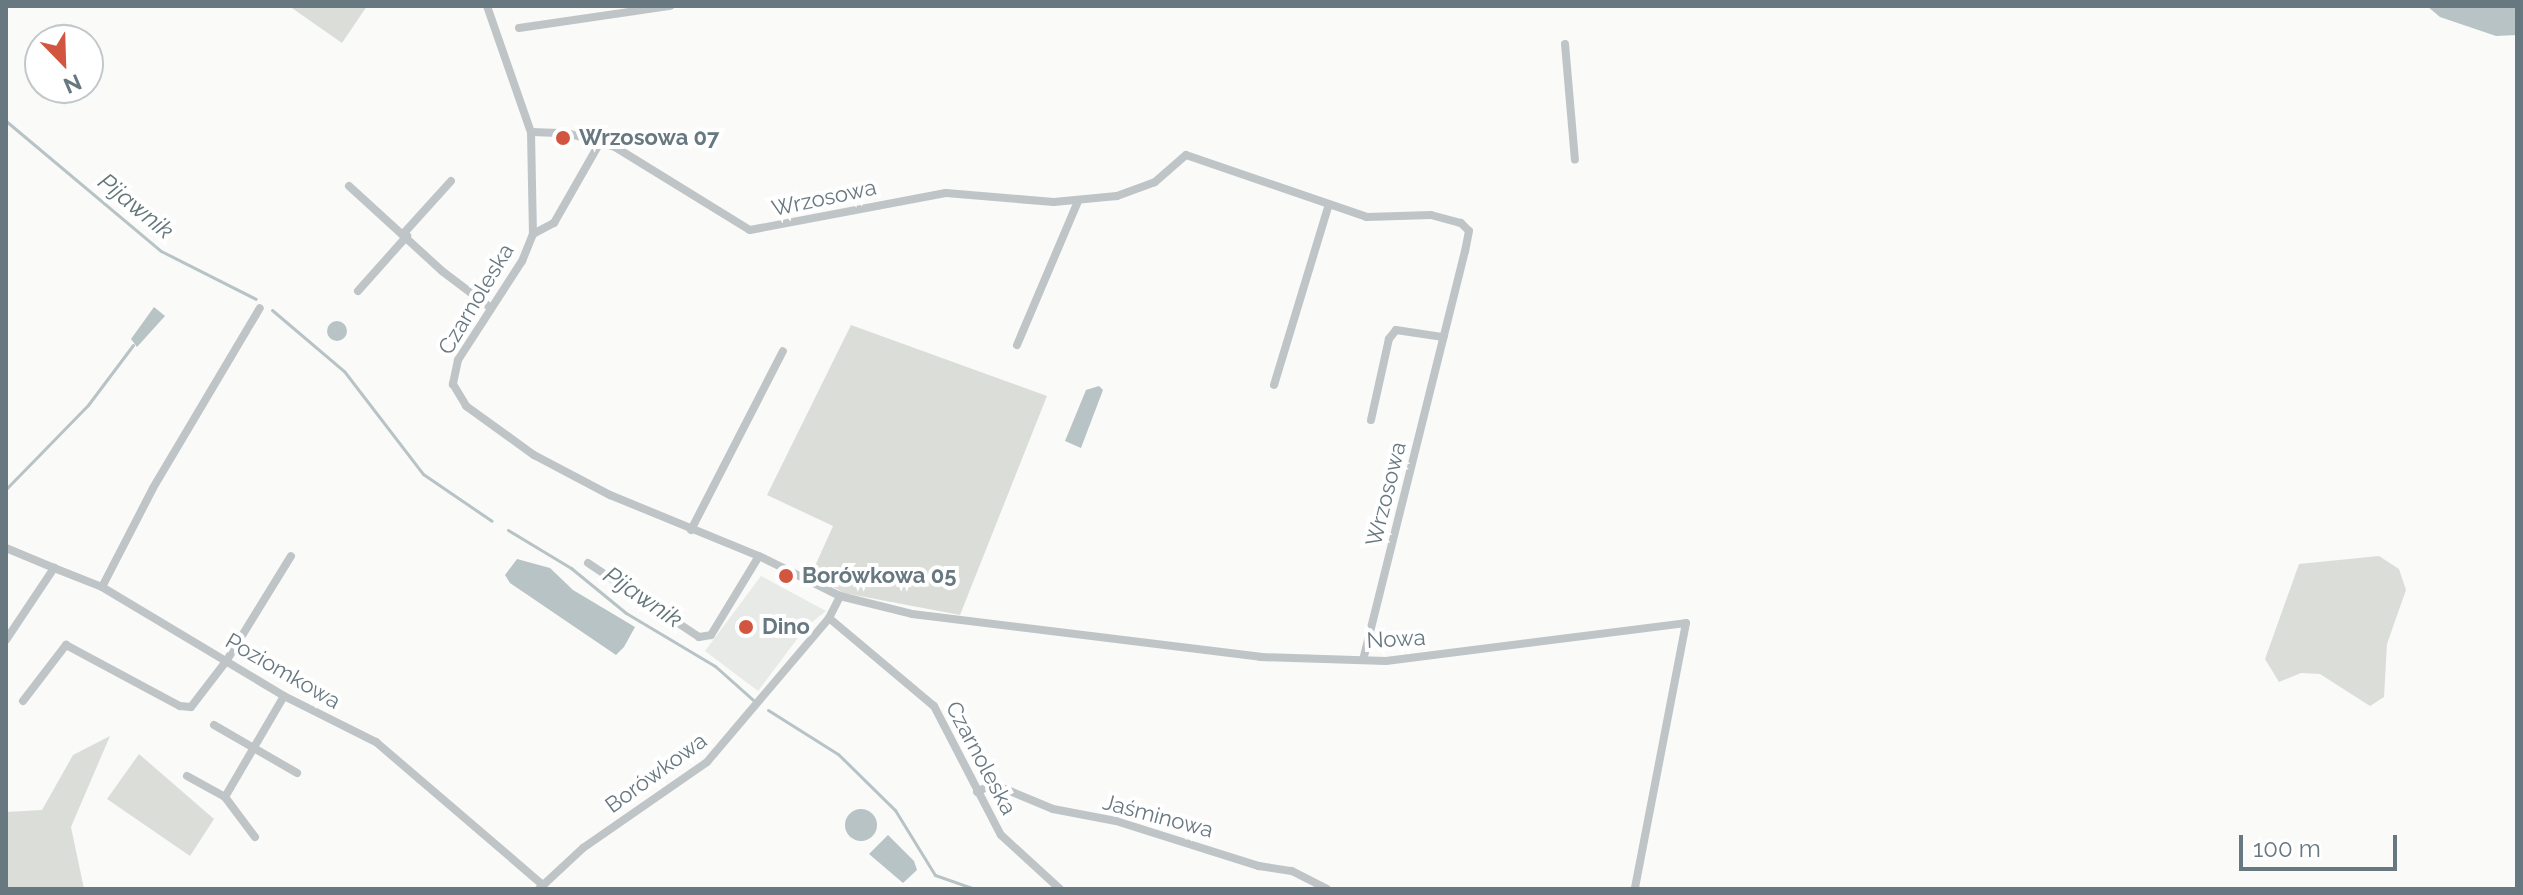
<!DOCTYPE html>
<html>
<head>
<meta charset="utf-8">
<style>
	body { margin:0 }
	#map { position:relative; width:2523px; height:895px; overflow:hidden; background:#fafaf8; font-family:Raleway,sans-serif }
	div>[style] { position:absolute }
	.built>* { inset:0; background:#e8eae8 }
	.green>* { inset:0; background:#dbded8 }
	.water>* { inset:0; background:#b8c3c6 }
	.round { border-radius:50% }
	.stream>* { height:3px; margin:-1.5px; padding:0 1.5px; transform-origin:1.5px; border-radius:1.5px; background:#b8c3c6 }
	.minor>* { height:8px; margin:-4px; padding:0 4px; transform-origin:4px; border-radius:4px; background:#bfc4c7 }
	.dots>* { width:22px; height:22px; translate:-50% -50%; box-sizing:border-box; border:4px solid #fff; border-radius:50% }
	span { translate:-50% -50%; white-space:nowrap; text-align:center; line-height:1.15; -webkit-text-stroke:8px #fff; paint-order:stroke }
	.poi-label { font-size:22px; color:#677880; font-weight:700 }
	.left { translate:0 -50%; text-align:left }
	.street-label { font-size:22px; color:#677880 }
	.water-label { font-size:24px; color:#637679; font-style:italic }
	.frame { position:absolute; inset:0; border:8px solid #677880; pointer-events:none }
	.north { position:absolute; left:24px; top:24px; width:80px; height:80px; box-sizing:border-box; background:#fff; border:2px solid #c2c9cc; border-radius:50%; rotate:157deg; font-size:22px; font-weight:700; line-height:32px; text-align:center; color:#677880 }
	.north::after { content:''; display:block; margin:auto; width:28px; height:36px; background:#d25540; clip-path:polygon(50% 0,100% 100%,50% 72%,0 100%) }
	.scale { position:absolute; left:2239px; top:835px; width:158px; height:36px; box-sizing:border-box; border:4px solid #677880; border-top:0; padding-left:10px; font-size:24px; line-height:28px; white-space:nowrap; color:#677880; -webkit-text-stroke:6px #fff; paint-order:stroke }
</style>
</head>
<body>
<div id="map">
	<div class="built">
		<i style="clip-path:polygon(761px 576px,826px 611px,806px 627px,758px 691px,705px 651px)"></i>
	</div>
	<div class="green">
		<i style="clip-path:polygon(289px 6px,367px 6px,342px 43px)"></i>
		<i style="clip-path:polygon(851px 325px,1047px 396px,960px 615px,844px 593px,811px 575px,833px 526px,767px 495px)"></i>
		<i style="clip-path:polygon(2379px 556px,2399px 569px,2406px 590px,2387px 644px,2384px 697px,2370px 706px,2320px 674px,2301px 673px,2279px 682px,2265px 659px,2299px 564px)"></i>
		<i style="clip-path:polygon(110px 736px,71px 827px,84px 889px,6px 889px,6px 812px,42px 810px,73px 755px)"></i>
		<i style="clip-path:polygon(139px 754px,214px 819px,190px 856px,107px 799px)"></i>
	</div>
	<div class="water">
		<i style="clip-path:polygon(2427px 6px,2517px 6px,2517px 35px,2496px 36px,2440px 17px)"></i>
		<i style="clip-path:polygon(154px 307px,165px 316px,137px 347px,131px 339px)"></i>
		<i class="round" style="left:327px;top:321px;width:20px;height:20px"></i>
		<i style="clip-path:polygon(1099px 386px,1103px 390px,1081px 448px,1065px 441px,1086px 390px)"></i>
		<i style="clip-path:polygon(517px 559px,550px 568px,573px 590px,635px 627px,624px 647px,616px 655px,510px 583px,505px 575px)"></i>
		<i class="round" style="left:845px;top:809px;width:32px;height:32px"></i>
		<i style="clip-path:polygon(888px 835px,914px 861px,917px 870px,903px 883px,869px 854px)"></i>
	</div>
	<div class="stream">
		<i style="left:6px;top:121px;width:202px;rotate:40deg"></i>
		<i style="left:161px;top:251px;width:106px;rotate:26.8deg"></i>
		<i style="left:272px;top:310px;width:94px;rotate:40.3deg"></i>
		<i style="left:344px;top:371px;width:130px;rotate:52.5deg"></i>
		<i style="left:423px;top:474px;width:83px;rotate:34.3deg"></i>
		<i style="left:6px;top:489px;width:117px;rotate:-45.7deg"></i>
		<i style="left:88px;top:405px;width:75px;rotate:-53.1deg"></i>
		<i style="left:508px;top:530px;width:74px;rotate:31.1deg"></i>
		<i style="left:571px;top:568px;width:71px;rotate:39.3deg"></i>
		<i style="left:626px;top:613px;width:104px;rotate:30.8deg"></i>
		<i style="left:715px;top:666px;width:51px;rotate:41.8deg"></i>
		<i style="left:768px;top:710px;width:83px;rotate:32.2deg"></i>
		<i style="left:838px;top:754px;width:80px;rotate:44.5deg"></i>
		<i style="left:895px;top:810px;width:76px;rotate:58.4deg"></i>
		<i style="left:935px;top:875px;width:42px;rotate:19.3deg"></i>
	</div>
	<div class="minor">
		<i style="left:487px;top:6px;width:133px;rotate:70.8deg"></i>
		<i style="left:531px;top:132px;width:102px;rotate:88.9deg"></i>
		<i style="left:533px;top:234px;width:29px;rotate:112deg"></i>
		<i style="left:522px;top:261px;width:118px;rotate:122.9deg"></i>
		<i style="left:458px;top:360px;width:25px;rotate:102deg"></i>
		<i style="left:453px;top:384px;width:26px;rotate:59deg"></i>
		<i style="left:466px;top:406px;width:84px;rotate:35.8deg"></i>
		<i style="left:534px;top:455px;width:86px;rotate:27.8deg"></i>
		<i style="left:610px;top:495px;width:161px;rotate:22.3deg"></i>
		<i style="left:759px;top:556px;width:90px;rotate:26.3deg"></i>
		<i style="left:840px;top:596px;width:74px;rotate:14deg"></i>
		<i style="left:912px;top:614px;width:351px;rotate:7deg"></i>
		<i style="left:1260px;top:657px;width:126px;rotate:1.8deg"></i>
		<i style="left:1386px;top:661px;width:302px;rotate:-7.2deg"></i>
		<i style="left:1686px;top:623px;width:271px;rotate:100.9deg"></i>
		<i style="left:519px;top:28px;width:153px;rotate:-8.3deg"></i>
		<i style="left:1565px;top:44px;width:116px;rotate:85.1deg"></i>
		<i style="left:531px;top:132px;width:36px;rotate:2deg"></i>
		<i style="left:567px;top:133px;width:50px;rotate:16.3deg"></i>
		<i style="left:615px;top:147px;width:158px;rotate:31.6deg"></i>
		<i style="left:750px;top:230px;width:199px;rotate:-10.7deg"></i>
		<i style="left:946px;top:193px;width:108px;rotate:4.8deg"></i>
		<i style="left:1054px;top:202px;width:63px;rotate:-5.4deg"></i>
		<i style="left:1117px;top:196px;width:40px;rotate:-20.2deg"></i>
		<i style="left:1155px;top:182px;width:41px;rotate:-41.1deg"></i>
		<i style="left:1186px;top:155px;width:191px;rotate:18.9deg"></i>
		<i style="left:1367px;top:217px;width:64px;rotate:-1.8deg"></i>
		<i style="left:1431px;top:215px;width:31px;rotate:15deg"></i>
		<i style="left:1461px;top:223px;width:11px;rotate:45deg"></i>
		<i style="left:1469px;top:231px;width:20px;rotate:101deg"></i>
		<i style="left:1465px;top:251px;width:421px;rotate:104deg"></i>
		<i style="left:349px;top:186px;width:126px;rotate:42.4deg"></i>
		<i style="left:442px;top:271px;width:61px;rotate:37.1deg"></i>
		<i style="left:404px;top:233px;width:70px;rotate:-47.9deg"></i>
		<i style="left:533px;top:234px;width:24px;rotate:-28deg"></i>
		<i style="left:554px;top:223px;width:91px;rotate:-60.3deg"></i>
		<i style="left:358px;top:291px;width:74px;rotate:-48.3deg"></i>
		<i style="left:1017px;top:345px;width:156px;rotate:-67deg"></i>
		<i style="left:1274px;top:385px;width:189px;rotate:-73.1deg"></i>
		<i style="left:1371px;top:420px;width:83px;rotate:-77.5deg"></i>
		<i style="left:1389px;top:339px;width:11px;rotate:-52deg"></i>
		<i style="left:1396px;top:330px;width:48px;rotate:8.5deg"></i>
		<i style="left:691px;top:530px;width:201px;rotate:-62.8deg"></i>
		<i style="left:6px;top:548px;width:52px;rotate:22.6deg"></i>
		<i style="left:588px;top:563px;width:133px;rotate:33.7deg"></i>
		<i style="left:699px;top:637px;width:12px;rotate:-9deg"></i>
		<i style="left:711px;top:635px;width:92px;rotate:-58.7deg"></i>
		<i style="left:102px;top:587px;width:111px;rotate:-62.7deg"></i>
		<i style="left:153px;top:488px;width:209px;rotate:-59.3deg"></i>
		<i style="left:829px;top:618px;width:137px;rotate:40deg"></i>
		<i style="left:934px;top:706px;width:145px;rotate:62.6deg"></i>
		<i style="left:1001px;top:835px;width:80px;rotate:42.5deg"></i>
		<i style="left:6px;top:640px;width:87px;rotate:-56.3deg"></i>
		<i style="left:54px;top:568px;width:52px;rotate:21.6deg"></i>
		<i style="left:102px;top:587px;width:212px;rotate:30.9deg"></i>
		<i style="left:284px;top:696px;width:103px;rotate:26.6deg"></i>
		<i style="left:376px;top:742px;width:220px;rotate:40.6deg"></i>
		<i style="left:23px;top:701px;width:71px;rotate:-52.5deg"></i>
		<i style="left:66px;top:645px;width:129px;rotate:28.2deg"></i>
		<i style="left:180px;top:706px;width:11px;rotate:5deg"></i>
		<i style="left:191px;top:707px;width:59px;rotate:-52.5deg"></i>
		<i style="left:227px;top:660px;width:122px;rotate:-58.4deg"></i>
		<i style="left:214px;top:725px;width:96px;rotate:30deg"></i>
		<i style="left:187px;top:776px;width:43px;rotate:28.9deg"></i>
		<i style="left:977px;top:792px;width:13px;rotate:-27deg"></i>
		<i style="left:989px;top:786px;width:16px;rotate:11deg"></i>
		<i style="left:1005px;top:789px;width:52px;rotate:22.6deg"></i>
		<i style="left:1053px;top:809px;width:64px;rotate:10.8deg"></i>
		<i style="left:1116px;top:821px;width:150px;rotate:17.5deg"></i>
		<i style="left:1259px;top:866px;width:33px;rotate:9deg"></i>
		<i style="left:1292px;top:871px;width:39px;rotate:27deg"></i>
		<i style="left:255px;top:837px;width:50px;rotate:-126.9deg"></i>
		<i style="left:225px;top:797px;width:117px;rotate:-59.7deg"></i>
		<i style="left:539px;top:889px;width:60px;rotate:-43deg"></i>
		<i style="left:583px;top:848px;width:151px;rotate:-34.7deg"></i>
		<i style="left:707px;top:762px;width:189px;rotate:-49.7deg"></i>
		<i style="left:829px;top:618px;width:25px;rotate:-63deg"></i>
	</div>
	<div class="dots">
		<i style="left:563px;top:138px;background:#d25540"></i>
		<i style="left:786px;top:576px;background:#d25540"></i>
		<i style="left:746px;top:627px;background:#d25540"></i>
	</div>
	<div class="poi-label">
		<span class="left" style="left:579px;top:138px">Wrzosowa 07</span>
		<span class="left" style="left:802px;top:576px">Borówkowa 05</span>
		<span class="left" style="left:762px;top:627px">Dino</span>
	</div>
	<div class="street-label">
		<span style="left:824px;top:198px;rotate:-12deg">Wrzosowa</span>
		<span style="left:476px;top:299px;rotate:-59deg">Czarnoleska</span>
		<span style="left:1386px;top:494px;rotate:-76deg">Wrzosowa</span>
		<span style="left:1396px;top:639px;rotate:-3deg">Nowa</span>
		<span style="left:283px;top:671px;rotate:30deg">Poziomkowa</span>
		<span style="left:981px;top:758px;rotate:62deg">Czarnoleska</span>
		<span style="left:656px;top:773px;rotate:-36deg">Borówkowa</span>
		<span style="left:1158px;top:816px;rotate:15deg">Jaśminowa</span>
	</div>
	<div class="water-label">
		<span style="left:136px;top:206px;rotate:39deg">Pijawnik</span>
		<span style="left:643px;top:597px;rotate:34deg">Pijawnik</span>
	</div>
	<div class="frame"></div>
	<div class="north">N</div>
	<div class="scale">100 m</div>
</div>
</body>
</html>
